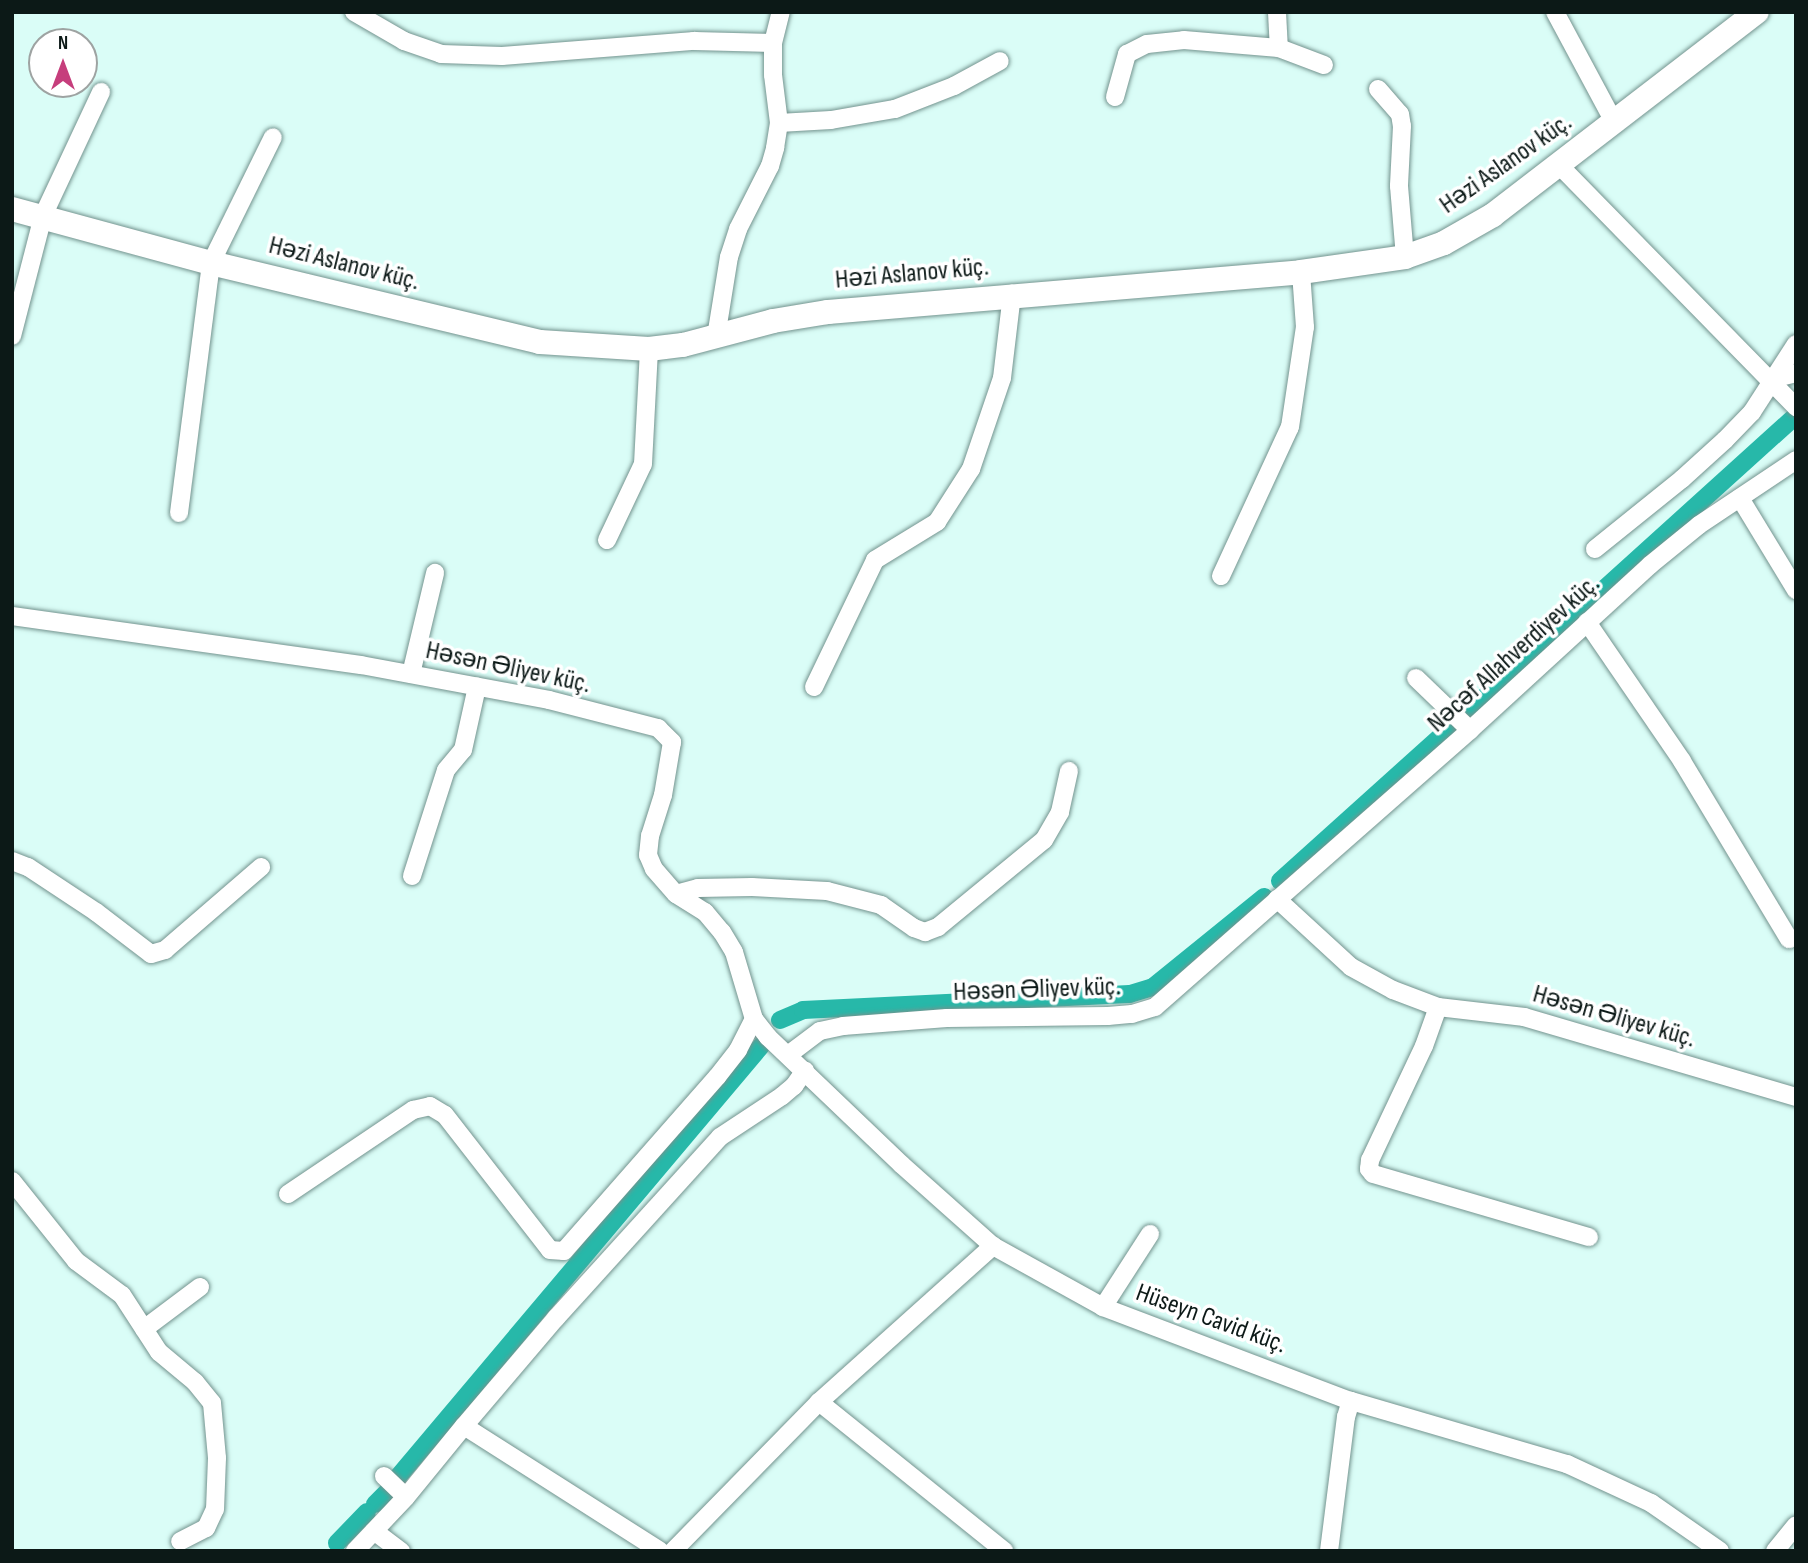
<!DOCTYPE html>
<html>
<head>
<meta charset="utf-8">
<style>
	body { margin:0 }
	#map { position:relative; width:1808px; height:1563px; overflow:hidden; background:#dafdf7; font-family:"Sofia Sans Condensed",sans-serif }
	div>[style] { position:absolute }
	.canal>* { height:18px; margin:-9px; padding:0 9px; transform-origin:9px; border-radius:9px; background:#27b8a9 }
	.roads { filter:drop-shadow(0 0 2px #73938e) drop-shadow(0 0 2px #73938e) }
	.street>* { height:18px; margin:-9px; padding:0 9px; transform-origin:9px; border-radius:9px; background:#fff }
	.secondary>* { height:24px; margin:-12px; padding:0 12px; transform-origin:12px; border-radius:12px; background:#fff }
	span { translate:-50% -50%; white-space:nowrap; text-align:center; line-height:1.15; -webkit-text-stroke:7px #fff; paint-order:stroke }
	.street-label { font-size:26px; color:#0c1917 }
	.frame { position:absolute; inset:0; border:14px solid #0c1917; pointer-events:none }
	.north { position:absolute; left:28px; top:28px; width:70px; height:70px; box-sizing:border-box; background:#fff; border:2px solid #9ea3a2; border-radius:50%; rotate:0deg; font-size:19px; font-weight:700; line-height:28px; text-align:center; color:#0c1917 }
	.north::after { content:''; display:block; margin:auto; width:24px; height:32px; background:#c63e7c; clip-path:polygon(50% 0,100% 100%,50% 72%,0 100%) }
</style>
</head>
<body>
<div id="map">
	<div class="canal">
		<i style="left:1469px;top:711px;width:440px;rotate:-42.1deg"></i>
		<i style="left:1280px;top:881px;width:230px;rotate:-42deg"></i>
		<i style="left:780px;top:1020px;width:25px;rotate:-23deg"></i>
		<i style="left:803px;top:1010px;width:327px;rotate:-2.8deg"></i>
		<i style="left:1130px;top:994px;width:24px;rotate:-17deg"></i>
		<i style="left:1153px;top:987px;width:143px;rotate:-39deg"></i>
		<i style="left:397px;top:1478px;width:565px;rotate:-49.88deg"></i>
		<i style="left:375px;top:1504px;width:20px;rotate:-45deg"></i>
		<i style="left:337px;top:1543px;width:43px;rotate:-45.9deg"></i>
	</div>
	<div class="roads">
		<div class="street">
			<i style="left:354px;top:12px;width:58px;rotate:30.1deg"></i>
			<i style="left:404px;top:41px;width:39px;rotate:19deg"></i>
			<i style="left:441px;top:54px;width:61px;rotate:1.9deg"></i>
			<i style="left:502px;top:56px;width:193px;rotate:-4.5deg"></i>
			<i style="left:694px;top:41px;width:79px;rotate:1.5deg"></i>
			<i style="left:1277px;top:12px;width:36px;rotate:87deg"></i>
			<i style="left:1555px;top:12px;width:127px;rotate:61.8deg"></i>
			<i style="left:1378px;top:89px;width:33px;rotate:49deg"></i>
			<i style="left:1400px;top:114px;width:12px;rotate:81deg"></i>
			<i style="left:1402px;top:126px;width:60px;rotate:92.9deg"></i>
			<i style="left:1399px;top:186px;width:71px;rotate:85.2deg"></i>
			<i style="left:1115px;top:97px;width:45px;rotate:-74.4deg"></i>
			<i style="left:1127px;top:54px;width:22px;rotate:-27deg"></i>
			<i style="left:1147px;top:44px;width:37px;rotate:-6deg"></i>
			<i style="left:1184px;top:40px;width:95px;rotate:4.8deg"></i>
			<i style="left:1279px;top:48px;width:48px;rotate:20.7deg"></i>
			<i style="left:779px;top:123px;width:52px;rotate:-3.3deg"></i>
			<i style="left:831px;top:120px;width:65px;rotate:-9.8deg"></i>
			<i style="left:895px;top:109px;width:63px;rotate:-21.3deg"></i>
			<i style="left:954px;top:86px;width:52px;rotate:-28.5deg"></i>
			<i style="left:1559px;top:165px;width:339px;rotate:45.6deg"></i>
			<i style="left:12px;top:336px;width:124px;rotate:-75.5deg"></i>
			<i style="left:43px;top:216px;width:137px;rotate:-64.9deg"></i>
			<i style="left:716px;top:337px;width:81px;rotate:-80.8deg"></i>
			<i style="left:729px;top:257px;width:29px;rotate:-72deg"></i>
			<i style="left:738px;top:229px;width:71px;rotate:-63.1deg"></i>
			<i style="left:770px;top:166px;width:19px;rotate:-74deg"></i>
			<i style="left:775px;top:148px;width:25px;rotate:-81deg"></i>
			<i style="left:779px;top:123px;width:48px;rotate:-97.1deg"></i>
			<i style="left:773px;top:75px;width:32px;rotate:-90deg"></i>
			<i style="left:773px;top:43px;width:32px;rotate:-76deg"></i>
			<i style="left:1772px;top:379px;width:25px;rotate:-14deg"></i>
			<i style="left:1740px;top:498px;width:108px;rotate:58.7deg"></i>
			<i style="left:179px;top:513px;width:252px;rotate:-82.7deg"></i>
			<i style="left:211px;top:263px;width:140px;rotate:-63.8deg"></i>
			<i style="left:607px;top:540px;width:84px;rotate:-64.7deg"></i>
			<i style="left:643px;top:464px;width:115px;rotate:-87deg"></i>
			<i style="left:1595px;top:549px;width:112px;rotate:-38.8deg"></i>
			<i style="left:1682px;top:479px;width:58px;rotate:-42.2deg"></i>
			<i style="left:1725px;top:440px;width:39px;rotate:-46deg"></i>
			<i style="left:1752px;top:412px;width:81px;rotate:-57.1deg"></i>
			<i style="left:1221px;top:576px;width:164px;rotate:-65.2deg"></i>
			<i style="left:1290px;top:427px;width:101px;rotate:-81.5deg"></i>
			<i style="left:1305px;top:327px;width:55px;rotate:-94.2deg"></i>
			<i style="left:12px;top:616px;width:352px;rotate:8deg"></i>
			<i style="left:361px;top:665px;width:191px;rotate:10.5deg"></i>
			<i style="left:549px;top:700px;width:113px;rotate:14.4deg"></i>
			<i style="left:658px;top:728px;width:20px;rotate:45deg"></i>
			<i style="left:672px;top:742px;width:54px;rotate:99.6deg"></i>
			<i style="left:663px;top:795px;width:43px;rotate:107.6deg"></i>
			<i style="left:650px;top:836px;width:19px;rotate:96deg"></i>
			<i style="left:648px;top:855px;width:15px;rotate:67deg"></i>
			<i style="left:654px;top:869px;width:33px;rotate:49deg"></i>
			<i style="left:676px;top:894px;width:34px;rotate:32deg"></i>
			<i style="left:705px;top:912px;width:26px;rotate:50deg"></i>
			<i style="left:722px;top:932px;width:23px;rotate:59deg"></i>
			<i style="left:734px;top:952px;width:70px;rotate:73.4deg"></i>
			<i style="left:754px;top:1019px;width:23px;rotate:52deg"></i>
			<i style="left:768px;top:1037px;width:185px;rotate:43.7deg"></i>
			<i style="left:902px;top:1165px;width:122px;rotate:41.7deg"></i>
			<i style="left:993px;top:1246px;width:126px;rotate:29deg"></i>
			<i style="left:1103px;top:1307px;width:265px;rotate:20.8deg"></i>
			<i style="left:1351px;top:1401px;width:225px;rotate:16.3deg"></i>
			<i style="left:1567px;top:1464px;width:93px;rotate:24.9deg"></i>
			<i style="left:1651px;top:1503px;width:84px;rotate:34.8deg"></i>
			<i style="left:1587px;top:622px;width:168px;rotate:55.6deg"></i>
			<i style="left:1682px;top:761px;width:208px;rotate:59deg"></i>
			<i style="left:411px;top:674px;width:104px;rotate:-76.6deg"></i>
			<i style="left:1416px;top:678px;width:75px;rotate:43.9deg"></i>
			<i style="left:814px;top:687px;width:141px;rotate:-64.3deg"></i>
			<i style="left:875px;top:560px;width:73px;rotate:-31.5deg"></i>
			<i style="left:937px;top:522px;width:63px;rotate:-57.3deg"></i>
			<i style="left:971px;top:469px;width:96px;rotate:-71.2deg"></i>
			<i style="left:1002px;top:378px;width:85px;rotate:-83.2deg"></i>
			<i style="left:12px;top:861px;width:17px;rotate:21deg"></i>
			<i style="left:28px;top:867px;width:82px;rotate:33.5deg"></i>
			<i style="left:96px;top:912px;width:69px;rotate:37.4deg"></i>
			<i style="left:151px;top:954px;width:15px;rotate:-16deg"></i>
			<i style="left:165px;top:950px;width:127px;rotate:-40.8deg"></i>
			<i style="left:412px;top:876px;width:111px;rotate:-72.2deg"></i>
			<i style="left:446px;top:770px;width:26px;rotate:-50deg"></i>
			<i style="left:463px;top:750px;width:65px;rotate:-77.5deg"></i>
			<i style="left:676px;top:894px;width:23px;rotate:-15deg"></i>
			<i style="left:698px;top:888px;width:54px;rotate:-1.1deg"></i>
			<i style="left:752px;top:887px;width:75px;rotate:3.1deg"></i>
			<i style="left:827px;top:891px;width:56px;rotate:14.5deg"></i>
			<i style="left:881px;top:905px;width:40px;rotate:34.9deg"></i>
			<i style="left:914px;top:928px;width:12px;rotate:20deg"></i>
			<i style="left:925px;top:932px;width:14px;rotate:-21deg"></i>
			<i style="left:938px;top:927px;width:137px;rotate:-39.4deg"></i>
			<i style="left:1044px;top:840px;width:32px;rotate:-60deg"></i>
			<i style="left:1060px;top:812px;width:42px;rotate:-77.6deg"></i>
			<i style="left:1277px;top:899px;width:100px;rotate:42.6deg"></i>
			<i style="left:1351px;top:967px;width:48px;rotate:28.7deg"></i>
			<i style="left:1393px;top:990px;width:48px;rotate:20.7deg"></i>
			<i style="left:1438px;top:1007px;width:87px;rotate:6.6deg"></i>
			<i style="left:1524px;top:1017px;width:284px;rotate:16.4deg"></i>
			<i style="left:1438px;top:1007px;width:41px;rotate:109.7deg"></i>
			<i style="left:1424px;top:1046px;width:126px;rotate:115.3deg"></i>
			<i style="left:1370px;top:1160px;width:9px;rotate:96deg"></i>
			<i style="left:1369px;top:1169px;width:6px;rotate:51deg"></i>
			<i style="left:1373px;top:1174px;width:225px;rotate:16.3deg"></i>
			<i style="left:788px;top:1055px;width:40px;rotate:-37deg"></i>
			<i style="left:820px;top:1031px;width:24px;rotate:-12deg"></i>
			<i style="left:843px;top:1026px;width:104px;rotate:-4.4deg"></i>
			<i style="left:947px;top:1018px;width:161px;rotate:-0.7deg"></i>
			<i style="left:1108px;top:1016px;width:24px;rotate:-5deg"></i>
			<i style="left:1132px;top:1014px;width:24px;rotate:-17deg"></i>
			<i style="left:1155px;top:1007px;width:419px;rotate:-41.3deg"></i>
			<i style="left:1470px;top:730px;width:244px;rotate:-42.5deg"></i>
			<i style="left:1650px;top:565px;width:63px;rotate:-39.2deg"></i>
			<i style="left:1699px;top:525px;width:117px;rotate:-33.8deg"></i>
			<i style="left:12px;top:1181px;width:102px;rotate:51.3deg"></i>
			<i style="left:76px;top:1261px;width:57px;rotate:36.5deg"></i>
			<i style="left:122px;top:1295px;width:68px;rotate:57deg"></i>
			<i style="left:159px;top:1352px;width:47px;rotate:39.8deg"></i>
			<i style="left:195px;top:1382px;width:27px;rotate:51deg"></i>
			<i style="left:212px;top:1403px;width:55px;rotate:84.8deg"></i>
			<i style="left:217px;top:1458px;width:51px;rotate:92.2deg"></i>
			<i style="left:215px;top:1509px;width:21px;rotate:115deg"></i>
			<i style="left:206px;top:1528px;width:29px;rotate:153deg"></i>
			<i style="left:288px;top:1194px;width:151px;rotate:-33.9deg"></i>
			<i style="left:413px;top:1110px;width:17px;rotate:-13deg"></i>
			<i style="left:430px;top:1106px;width:17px;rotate:31deg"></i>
			<i style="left:445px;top:1115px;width:171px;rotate:52.1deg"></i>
			<i style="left:550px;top:1250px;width:14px;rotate:4deg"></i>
			<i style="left:564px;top:1251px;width:232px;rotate:-48.7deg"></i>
			<i style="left:717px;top:1077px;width:34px;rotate:-52deg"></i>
			<i style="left:738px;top:1050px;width:35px;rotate:-63deg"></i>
			<i style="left:1103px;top:1307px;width:87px;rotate:-57.2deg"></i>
			<i style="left:144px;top:1329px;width:70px;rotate:-36.9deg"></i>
			<i style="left:819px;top:1402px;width:238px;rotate:38.8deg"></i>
			<i style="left:464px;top:1426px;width:142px;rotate:-49.6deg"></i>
			<i style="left:556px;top:1318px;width:244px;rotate:-47.8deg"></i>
			<i style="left:720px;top:1137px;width:74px;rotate:-33.5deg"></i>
			<i style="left:782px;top:1096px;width:16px;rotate:-40deg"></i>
			<i style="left:794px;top:1086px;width:19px;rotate:-55deg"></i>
			<i style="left:384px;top:1476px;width:30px;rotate:44deg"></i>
			<i style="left:374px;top:1531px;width:34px;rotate:37deg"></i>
			<i style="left:355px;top:1551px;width:74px;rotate:-46.6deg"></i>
			<i style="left:406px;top:1497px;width:92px;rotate:-50.8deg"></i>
			<i style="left:464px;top:1426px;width:232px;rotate:32.5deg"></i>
			<i style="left:673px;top:1551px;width:209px;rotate:-45.6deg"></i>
			<i style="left:819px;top:1402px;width:234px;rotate:-41.9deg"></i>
			<i style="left:1329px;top:1551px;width:135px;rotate:-82.8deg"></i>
			<i style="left:1346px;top:1417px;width:17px;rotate:-73deg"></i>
			<i style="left:1775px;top:1551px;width:33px;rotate:-51deg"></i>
		</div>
		<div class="secondary">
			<i style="left:12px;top:209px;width:206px;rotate:15.2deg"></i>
			<i style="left:211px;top:263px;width:338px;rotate:13.5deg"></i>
			<i style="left:540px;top:342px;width:109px;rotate:3.7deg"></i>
			<i style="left:649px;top:349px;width:34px;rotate:-7deg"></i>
			<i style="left:683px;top:345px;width:93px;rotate:-14.9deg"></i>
			<i style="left:773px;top:321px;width:56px;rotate:-9.3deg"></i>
			<i style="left:828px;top:312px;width:475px;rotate:-4.8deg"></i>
			<i style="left:1301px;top:272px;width:105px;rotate:-8.2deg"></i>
			<i style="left:1405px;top:257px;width:41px;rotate:-19.7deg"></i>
			<i style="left:1444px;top:243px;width:56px;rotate:-29.7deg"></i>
			<i style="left:1493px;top:215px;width:333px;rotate:-37.6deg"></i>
		</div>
	</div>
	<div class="street-label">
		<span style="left:1506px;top:164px;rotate:-35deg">Həzi Aslanov küç.</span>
		<span style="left:344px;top:264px;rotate:14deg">Həzi Aslanov küç.</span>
		<span style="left:912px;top:274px;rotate:-5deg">Həzi Aslanov küç.</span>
		<span style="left:1514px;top:654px;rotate:-42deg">Nəcəf Allahverdiyev küç.</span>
		<span style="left:508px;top:668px;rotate:12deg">Həsən Əliyev küç.</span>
		<span style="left:1037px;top:990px;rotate:-2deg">Həsən Əliyev küç.</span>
		<span style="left:1614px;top:1017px;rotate:16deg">Həsən Əliyev küç.</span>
		<span style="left:1211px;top:1319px;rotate:20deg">Hüseyn Cavid küç.</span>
	</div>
	<div class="frame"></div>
	<div class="north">N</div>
</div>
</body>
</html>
